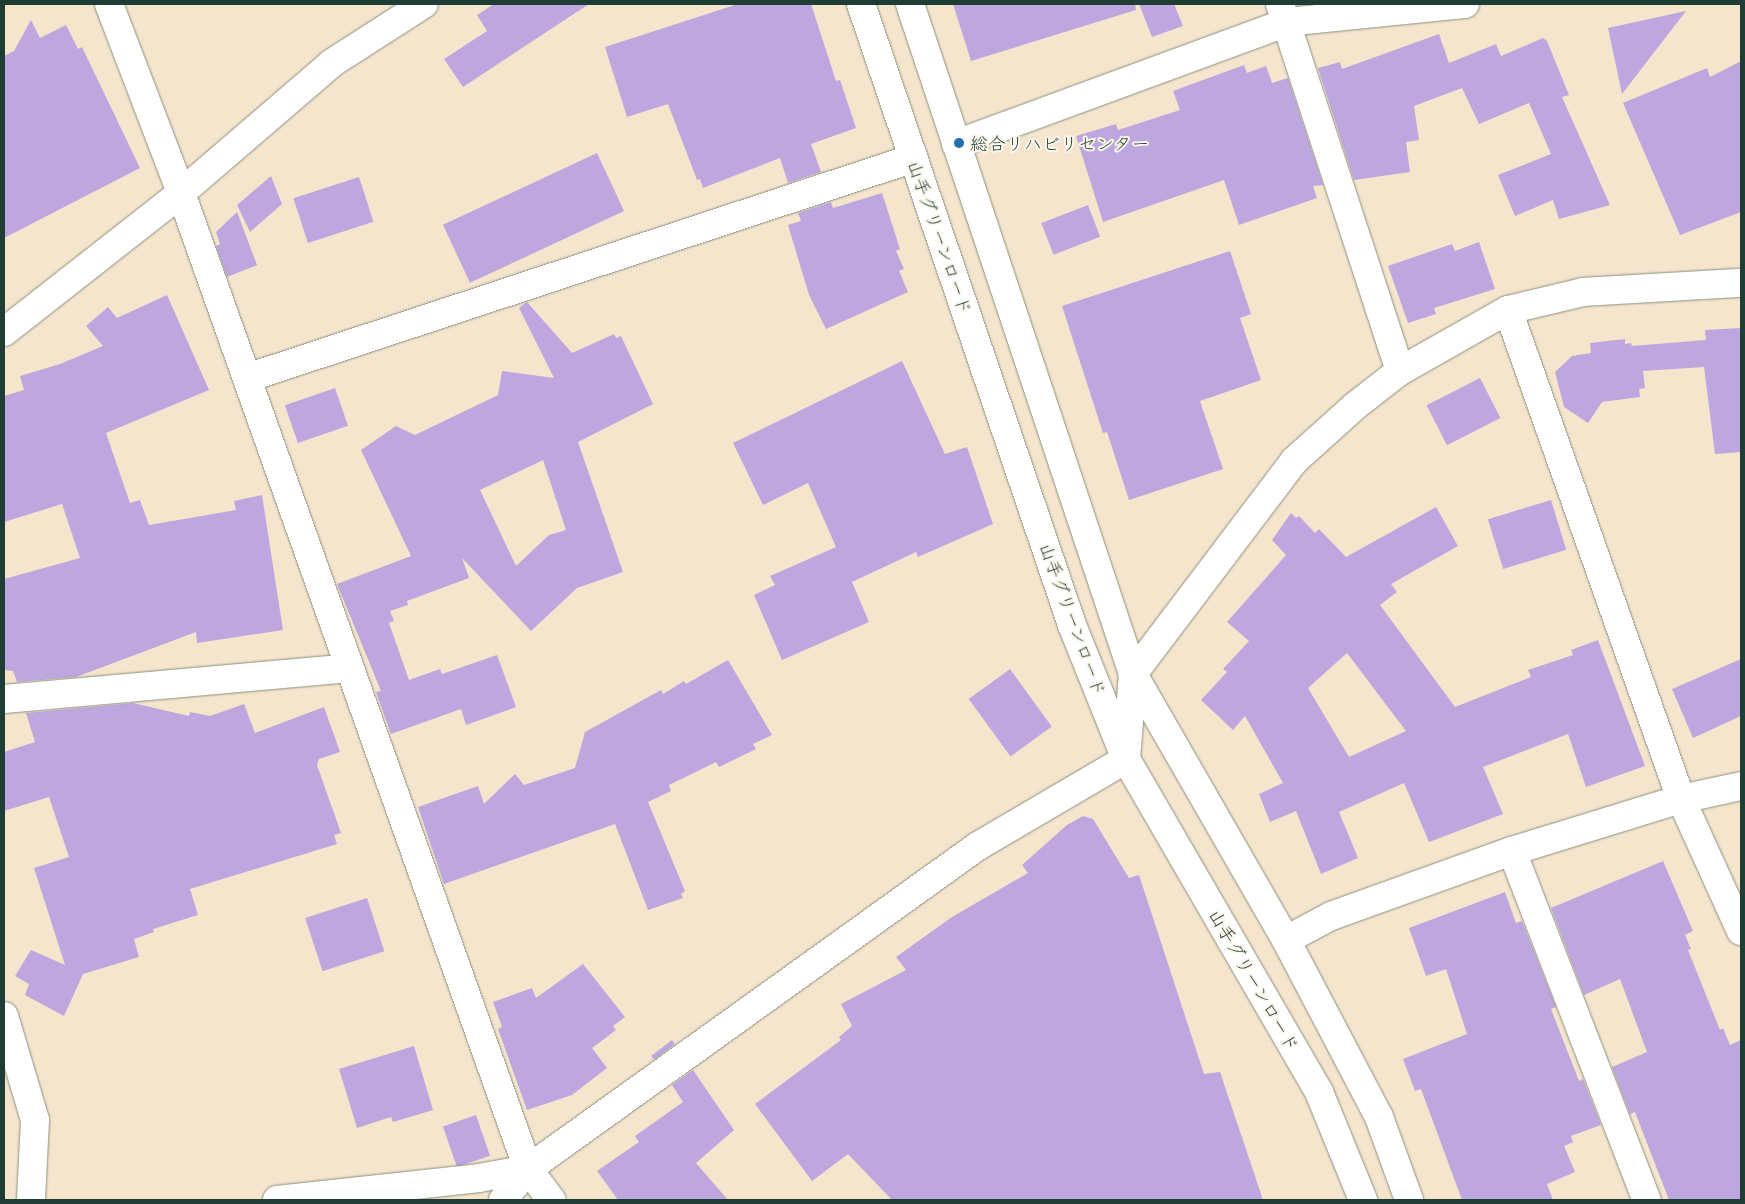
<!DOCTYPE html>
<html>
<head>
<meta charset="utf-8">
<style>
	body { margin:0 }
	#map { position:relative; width:1745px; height:1204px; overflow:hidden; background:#f5e5cd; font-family:"Playpen Sans","Klee One",sans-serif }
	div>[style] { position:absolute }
	.building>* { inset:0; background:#bea7df; transform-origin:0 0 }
	.roads { filter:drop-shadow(0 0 1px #8a9180) drop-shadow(0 0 1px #8a9180) }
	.minor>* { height:28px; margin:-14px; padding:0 14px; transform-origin:14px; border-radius:14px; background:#fff }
	.tertiary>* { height:28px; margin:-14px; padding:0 14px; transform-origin:14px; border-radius:14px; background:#fff }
	.dots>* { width:14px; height:14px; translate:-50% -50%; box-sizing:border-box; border:2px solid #fbf7ec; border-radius:50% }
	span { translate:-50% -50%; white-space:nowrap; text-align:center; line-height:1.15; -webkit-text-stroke:4px #fbf7ec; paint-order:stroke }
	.poi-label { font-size:18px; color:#1f3d34 }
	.left { translate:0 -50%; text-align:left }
	.street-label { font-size:18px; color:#1f3d34 }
	.frame { position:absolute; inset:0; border:5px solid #1f3d34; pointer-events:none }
</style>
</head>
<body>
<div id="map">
	<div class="building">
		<i style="clip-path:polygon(494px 4px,589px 4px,463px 87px,444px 59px,487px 31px,477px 15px)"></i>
		<i style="clip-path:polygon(738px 4px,811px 4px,836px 81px,840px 80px,856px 128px,811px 144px,821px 172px,788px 183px,780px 158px,703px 188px,700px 179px,697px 180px,668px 104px,627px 117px,605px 47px)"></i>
		<i style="clip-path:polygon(953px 4px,1135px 4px,1136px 10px,971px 61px)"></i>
		<i style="clip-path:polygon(1139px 4px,1174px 4px,1183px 26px,1152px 37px)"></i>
		<i style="clip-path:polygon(1686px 11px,1622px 94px,1608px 28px)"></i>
		<i style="clip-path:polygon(31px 20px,40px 38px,66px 25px,78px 49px,82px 47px,140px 168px,4px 238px,4px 56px,14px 51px)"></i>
		<i style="clip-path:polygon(1439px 34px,1449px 63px,1496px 44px,1501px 56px,1543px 38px,1547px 41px,1569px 95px,1562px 97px,1610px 205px,1559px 219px,1553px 200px,1515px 216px,1498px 175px,1551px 154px,1529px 103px,1479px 124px,1462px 88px,1414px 106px,1419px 140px,1406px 142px,1410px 172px,1354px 180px,1318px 68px,1340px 62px,1342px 69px)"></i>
		<i style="clip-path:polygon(1741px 61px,1741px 212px,1680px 235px,1623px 103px,1707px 68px,1710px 77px)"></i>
		<i style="clip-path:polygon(1244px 65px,1247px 73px,1266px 66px,1272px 83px,1288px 78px,1323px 185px,1313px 186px,1317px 198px,1239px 225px,1224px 180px,1103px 222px,1076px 136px,1116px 124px,1118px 130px,1180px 110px,1173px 91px)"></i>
		<i style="left:597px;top:153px;width:64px;height:170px;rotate:65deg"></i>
		<i style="clip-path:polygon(271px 176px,282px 204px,250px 232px,237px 205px)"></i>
		<i style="left:359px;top:177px;width:47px;height:69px;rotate:72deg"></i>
		<i style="clip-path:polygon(882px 193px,900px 249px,896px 251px,904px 269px,899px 271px,908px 292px,826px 329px,809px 295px,788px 225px,801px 221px,798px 213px,831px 202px,833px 208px)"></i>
		<i style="left:1088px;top:205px;width:34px;height:50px;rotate:69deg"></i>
		<i style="clip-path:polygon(237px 212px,257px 265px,227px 277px,216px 246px,220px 244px,216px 232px)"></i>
		<i style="clip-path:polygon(1479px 242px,1495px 289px,1434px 308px,1436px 314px,1408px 323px,1388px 266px,1452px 244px,1455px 251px)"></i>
		<i style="clip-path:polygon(1230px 251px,1251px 314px,1240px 318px,1261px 380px,1200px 401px,1223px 469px,1129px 500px,1107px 432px,1103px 433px,1062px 306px)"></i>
		<i style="clip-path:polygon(167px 295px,209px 390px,106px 433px,130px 503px,140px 500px,149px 525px,236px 510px,234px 501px,262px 495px,283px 630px,197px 643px,196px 632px,76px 677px,17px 682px,13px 671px,4px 670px,4px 579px,80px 558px,62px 504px,4px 522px,4px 396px,24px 390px,20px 376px,60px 364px,103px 346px,86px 326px,108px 307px,117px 318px)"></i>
		<i style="clip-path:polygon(evenodd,527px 302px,572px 353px,614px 334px,616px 338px,621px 336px,653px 404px,578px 442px,623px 572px,577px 588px,531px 631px,462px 558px,469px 578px,407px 601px,408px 605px,390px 611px,394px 621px,389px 623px,409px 680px,440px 669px,442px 674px,497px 655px,516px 707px,466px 725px,461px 709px,391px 734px,376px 692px,381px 691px,337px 584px,411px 556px,361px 450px,396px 426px,415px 435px,498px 395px,502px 371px,554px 378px,519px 308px,527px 302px,543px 460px,566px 530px,549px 535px,516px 566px,480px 490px,543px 460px)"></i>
		<i style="clip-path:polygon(1741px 328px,1741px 452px,1715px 454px,1704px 367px,1643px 371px,1645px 388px,1639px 389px,1640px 397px,1602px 402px,1588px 423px,1564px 407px,1555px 372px,1572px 356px,1591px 353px,1590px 343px,1625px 339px,1625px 344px,1631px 343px,1632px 346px,1706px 340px,1705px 330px)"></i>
		<i style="clip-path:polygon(902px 361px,945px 454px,967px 447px,993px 524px,918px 557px,916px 552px,852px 582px,869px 622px,782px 660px,754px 595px,775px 585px,770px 576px,836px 547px,808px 483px,763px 505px,733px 443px)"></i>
		<i style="left:1480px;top:378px;width:45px;height:60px;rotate:63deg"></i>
		<i style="left:335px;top:388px;width:40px;height:53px;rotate:71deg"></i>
		<i style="left:1551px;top:500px;width:52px;height:66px;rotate:73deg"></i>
		<i style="clip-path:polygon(evenodd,1436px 507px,1458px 546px,1391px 584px,1397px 592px,1380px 605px,1455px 707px,1531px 677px,1528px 670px,1573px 655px,1571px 650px,1598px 640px,1645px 766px,1586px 787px,1568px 734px,1483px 767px,1503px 814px,1429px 842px,1404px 783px,1339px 812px,1358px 858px,1321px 874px,1296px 811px,1270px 822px,1259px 794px,1283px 783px,1245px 716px,1233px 730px,1201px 700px,1227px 672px,1223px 669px,1249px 641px,1227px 622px,1286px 555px,1272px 540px,1291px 513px,1296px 518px,1299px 516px,1315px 533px,1319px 529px,1346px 557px,1436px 507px,1347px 653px,1406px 731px,1349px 757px,1308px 688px,1347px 653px)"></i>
		<i style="clip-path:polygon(1741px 659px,1741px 716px,1693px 738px,1672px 689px)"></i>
		<i style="clip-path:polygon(728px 660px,772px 735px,753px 744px,756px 749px,719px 767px,716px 762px,669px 785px,671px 791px,648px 802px,685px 891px,681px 894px,683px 898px,648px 910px,615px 824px,444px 884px,418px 807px,478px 786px,484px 804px,515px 774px,524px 785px,575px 768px,585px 732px,661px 690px,663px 694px,684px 681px,686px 684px)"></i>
		<i style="left:1010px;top:669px;width:71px;height:51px;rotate:54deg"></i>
		<i style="clip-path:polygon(133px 703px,189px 716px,190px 712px,210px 716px,244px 704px,255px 733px,324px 707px,340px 752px,319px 759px,317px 765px,341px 833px,334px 835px,337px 844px,190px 889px,198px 915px,153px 929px,154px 932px,134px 939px,139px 957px,83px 974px,64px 1016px,25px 995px,29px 984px,15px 976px,31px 950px,65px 965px,34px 868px,69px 857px,49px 797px,4px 811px,4px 752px,35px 742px,26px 713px)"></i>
		<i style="clip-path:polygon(1083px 816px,1093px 819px,1129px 878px,1139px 875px,1204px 1074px,1220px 1072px,1263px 1200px,892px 1200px,848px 1154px,812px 1181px,755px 1104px,841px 1040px,839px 1037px,852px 1026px,841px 1004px,906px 970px,896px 957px,952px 917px,1028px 873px,1022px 865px,1067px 825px)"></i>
		<i style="clip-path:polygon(1663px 861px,1693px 931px,1685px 935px,1691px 949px,1688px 950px,1720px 1030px,1723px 1028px,1730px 1045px,1741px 1040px,1741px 1200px,1669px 1200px,1635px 1112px,1630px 1114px,1612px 1067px,1647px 1052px,1620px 979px,1584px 995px,1551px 908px)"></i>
		<i style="clip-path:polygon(1505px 892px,1516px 923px,1522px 921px,1556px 1007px,1551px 1009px,1579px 1081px,1583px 1079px,1601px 1125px,1571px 1136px,1573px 1142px,1564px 1146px,1575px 1172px,1547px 1184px,1553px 1200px,1462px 1200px,1421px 1089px,1415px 1091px,1403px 1059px,1467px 1034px,1446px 969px,1426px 976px,1409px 928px)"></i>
		<i style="left:367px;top:898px;width:56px;height:65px;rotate:72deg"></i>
		<i style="clip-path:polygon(583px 964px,625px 1017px,613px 1026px,616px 1030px,592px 1048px,607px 1068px,572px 1095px,527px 1110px,498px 1029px,502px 1027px,493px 1002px,532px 988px,536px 998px)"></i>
		<i style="left:672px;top:1040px;width:5px;height:26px;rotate:53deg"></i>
		<i style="clip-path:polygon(414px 1046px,433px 1110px,393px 1122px,391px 1117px,357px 1128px,339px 1069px)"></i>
		<i style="clip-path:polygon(693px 1070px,734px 1130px,696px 1163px,728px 1200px,618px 1200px,597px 1171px,639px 1142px,635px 1136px,683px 1102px,672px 1085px)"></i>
		<i style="left:476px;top:1115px;width:43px;height:35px;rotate:71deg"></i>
	</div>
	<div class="roads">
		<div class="minor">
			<i style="left:109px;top:4px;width:202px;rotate:69.1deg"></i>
			<i style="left:181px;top:193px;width:1036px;rotate:70.43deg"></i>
			<i style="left:528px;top:1169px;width:39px;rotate:53deg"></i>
			<i style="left:1280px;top:4px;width:386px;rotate:71.9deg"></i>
			<i style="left:956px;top:144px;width:353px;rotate:-20.2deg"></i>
			<i style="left:1287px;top:22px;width:179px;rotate:-5.8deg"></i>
			<i style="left:1508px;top:310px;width:519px;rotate:70.52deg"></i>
			<i style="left:1681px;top:799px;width:145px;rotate:65.6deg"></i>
			<i style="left:247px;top:378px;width:702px;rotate:-18.25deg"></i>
			<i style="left:4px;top:699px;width:347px;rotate:-5.1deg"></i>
			<i style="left:1512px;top:851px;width:374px;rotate:68.9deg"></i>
			<i style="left:1286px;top:940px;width:51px;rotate:-28.1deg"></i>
			<i style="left:1331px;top:916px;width:192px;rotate:-19.8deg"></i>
			<i style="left:1512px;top:851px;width:177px;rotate:-17.1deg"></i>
			<i style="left:1681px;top:799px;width:61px;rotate:-12.2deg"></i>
			<i style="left:4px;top:1016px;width:109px;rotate:73.4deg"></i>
			<i style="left:35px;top:1120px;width:80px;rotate:92.9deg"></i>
			<i style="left:277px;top:1200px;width:203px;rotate:-6.2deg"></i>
			<i style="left:479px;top:1178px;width:50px;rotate:-10.4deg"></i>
		</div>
		<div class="tertiary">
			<i style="left:861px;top:4px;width:656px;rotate:71.23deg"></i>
			<i style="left:1072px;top:625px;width:144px;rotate:68.1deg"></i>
			<i style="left:1126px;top:759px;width:385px;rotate:59.9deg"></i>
			<i style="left:1319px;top:1092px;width:117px;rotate:67.8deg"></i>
			<i style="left:910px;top:4px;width:706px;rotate:71.59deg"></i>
			<i style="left:1133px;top:674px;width:307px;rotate:60.1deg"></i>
			<i style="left:1286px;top:940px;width:200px;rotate:62.3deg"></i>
			<i style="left:1379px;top:1117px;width:88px;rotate:70.1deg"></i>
			<i style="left:4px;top:332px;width:225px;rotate:-38.1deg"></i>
			<i style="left:181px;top:193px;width:199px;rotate:-40.7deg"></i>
			<i style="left:332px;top:63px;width:109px;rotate:-32.7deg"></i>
			<i style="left:503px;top:1200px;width:40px;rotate:-51deg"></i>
			<i style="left:528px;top:1169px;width:554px;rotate:-35.67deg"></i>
			<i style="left:978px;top:846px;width:172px;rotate:-30.4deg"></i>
			<i style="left:1126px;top:759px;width:85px;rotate:-85.3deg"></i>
			<i style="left:1133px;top:674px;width:267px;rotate:-52.9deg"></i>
			<i style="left:1294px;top:461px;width:82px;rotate:-42deg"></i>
			<i style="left:1355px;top:406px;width:57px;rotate:-37.9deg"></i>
			<i style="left:1400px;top:371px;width:124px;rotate:-29.5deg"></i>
			<i style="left:1508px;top:310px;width:77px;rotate:-13.5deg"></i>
			<i style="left:1583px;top:292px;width:158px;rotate:-3.3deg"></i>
		</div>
	</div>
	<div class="dots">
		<i style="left:959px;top:143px;background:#1f6fb2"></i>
	</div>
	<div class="poi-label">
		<span class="left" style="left:970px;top:143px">総合リハビリセンター</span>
	</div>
	<div class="street-label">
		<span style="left:940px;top:237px;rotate:71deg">山手グリーンロード</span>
		<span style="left:1073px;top:619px;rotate:70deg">山手グリーンロード</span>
		<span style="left:1254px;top:980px;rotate:60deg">山手グリーンロード</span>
	</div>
	<div class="frame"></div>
</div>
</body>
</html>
